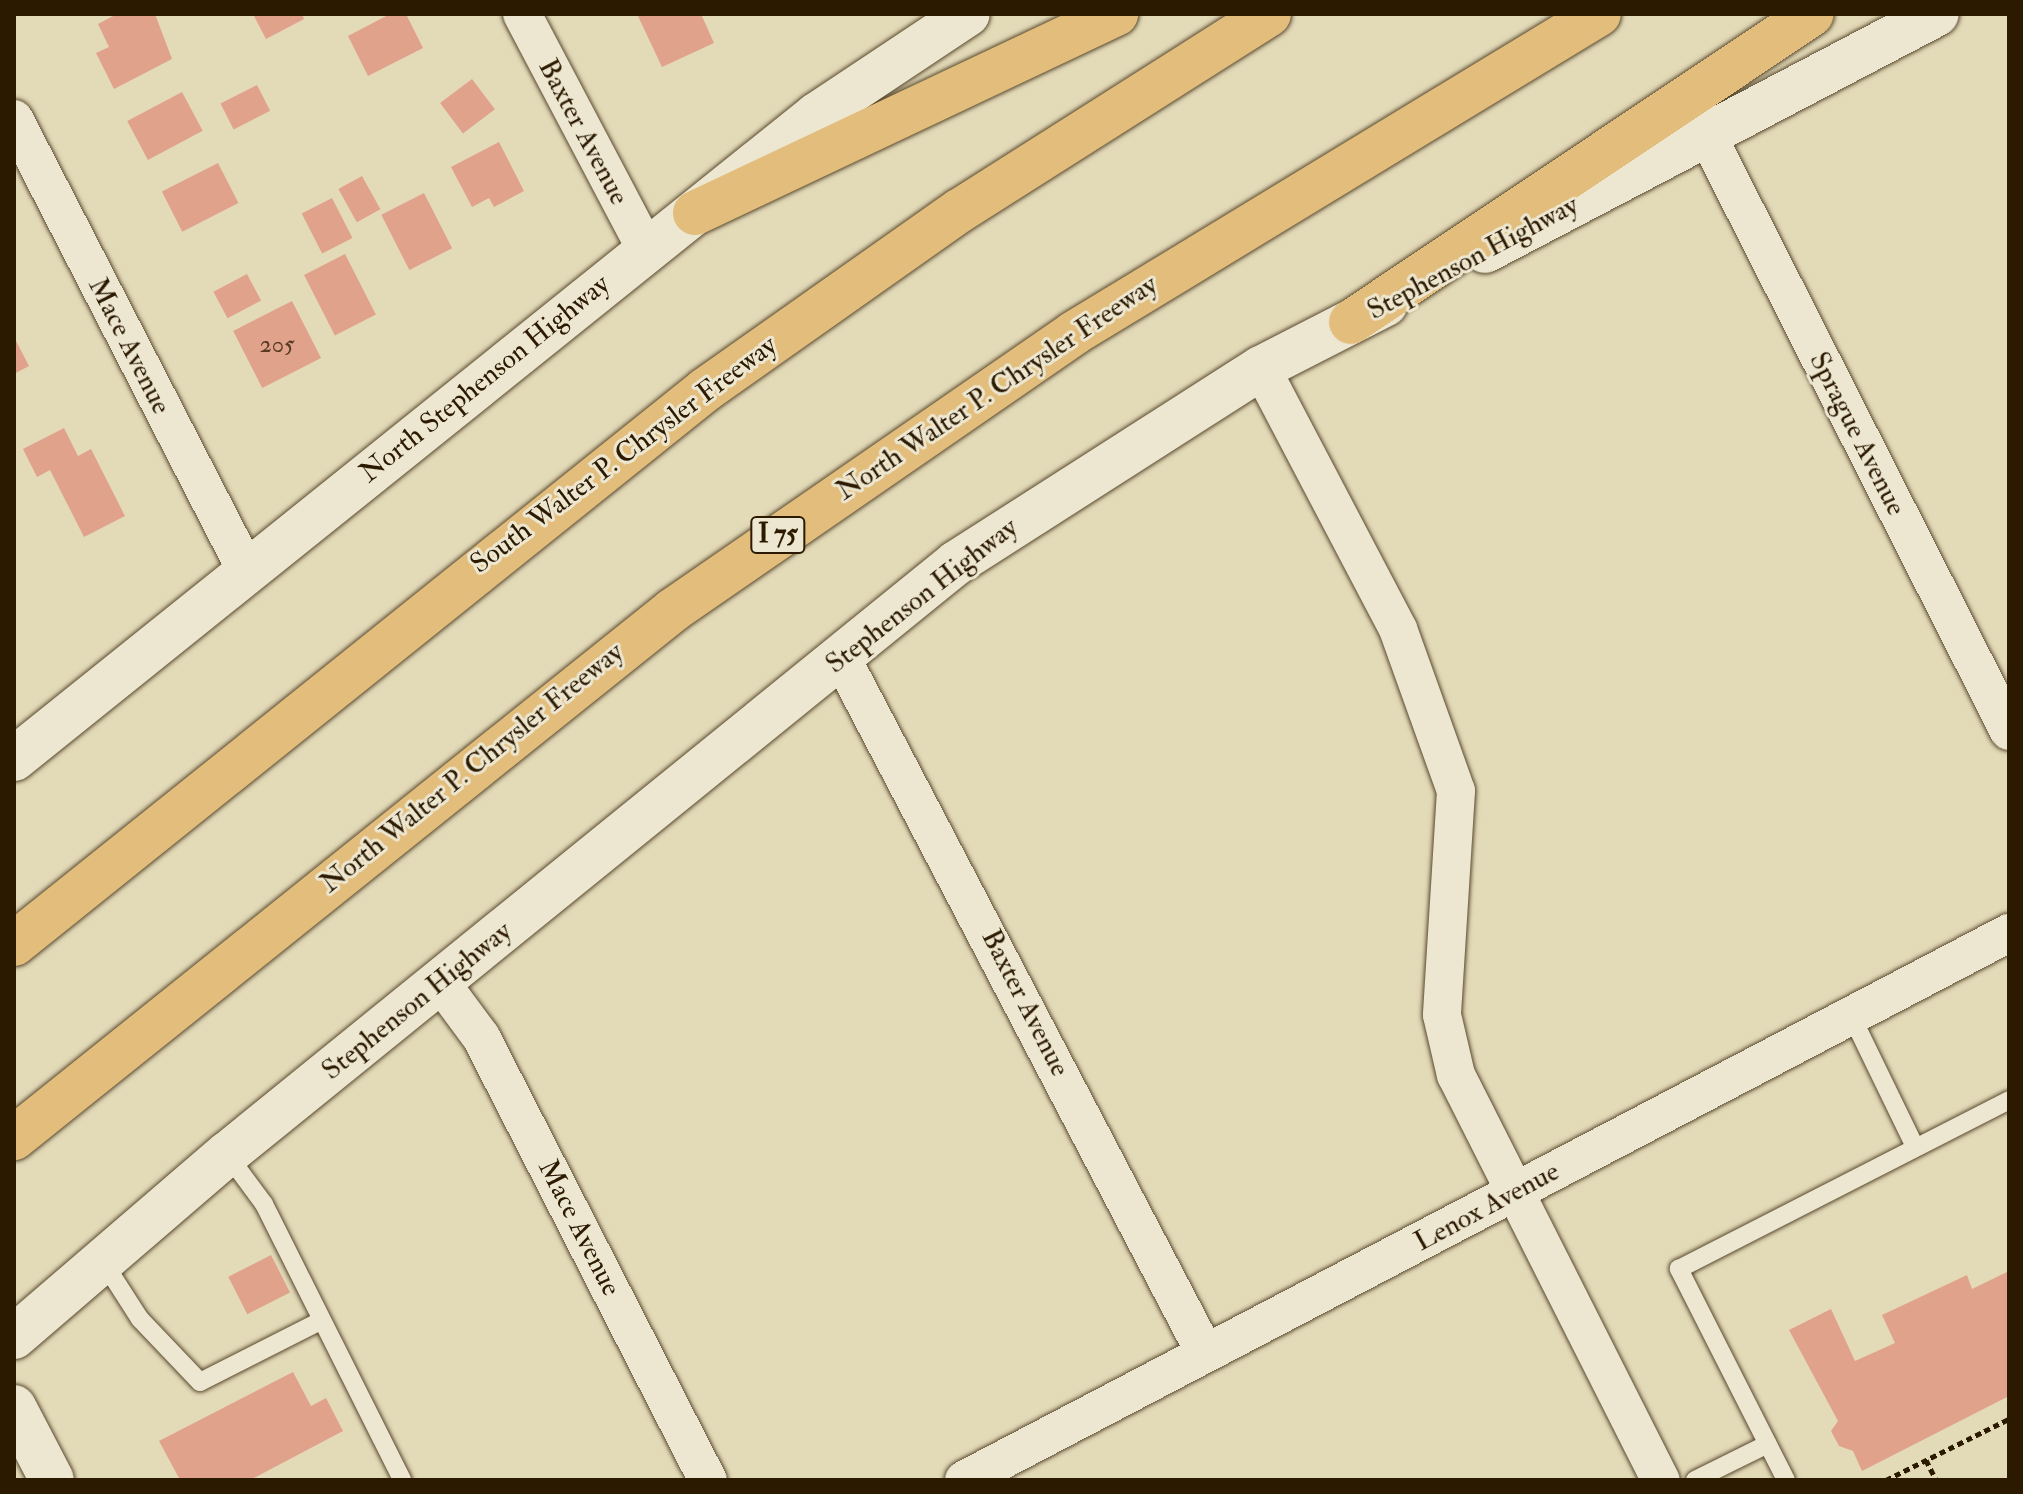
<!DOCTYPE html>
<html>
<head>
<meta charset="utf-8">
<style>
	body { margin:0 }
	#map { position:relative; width:2023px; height:1494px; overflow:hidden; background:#e3dab8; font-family:"IM FELL Double Pica",serif }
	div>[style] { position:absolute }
	.building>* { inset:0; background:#e1a28c; transform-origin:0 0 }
	.path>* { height:5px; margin-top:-2.5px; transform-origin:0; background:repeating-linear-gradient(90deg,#2b1900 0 6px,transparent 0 10px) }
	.roads { filter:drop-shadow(0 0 2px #59492e) drop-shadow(0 0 2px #59492e) }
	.service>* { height:18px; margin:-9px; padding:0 9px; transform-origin:9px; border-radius:9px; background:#ede7d1 }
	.minor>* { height:38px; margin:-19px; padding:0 19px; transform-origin:19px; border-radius:19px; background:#ede7d1 }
	.secondary>* { height:44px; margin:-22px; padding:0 22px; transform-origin:22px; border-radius:22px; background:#ede7d1 }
	.motorway>* { height:44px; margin:-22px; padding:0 22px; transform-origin:22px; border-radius:22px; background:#e2bd7c }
	span { translate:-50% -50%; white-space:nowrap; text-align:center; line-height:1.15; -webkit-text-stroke:6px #ede7d1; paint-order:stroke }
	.number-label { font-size:24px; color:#583b23 }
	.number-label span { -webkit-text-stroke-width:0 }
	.shield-label span { padding:2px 6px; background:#ede7d1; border:2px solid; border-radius:6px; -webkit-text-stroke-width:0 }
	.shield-label { font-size:26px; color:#2b1900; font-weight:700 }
	.street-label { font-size:28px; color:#2b1900 }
	.frame { position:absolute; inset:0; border:16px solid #2b1900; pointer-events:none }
</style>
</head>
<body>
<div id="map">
	<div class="building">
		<i style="clip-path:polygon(117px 14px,155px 14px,172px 59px,114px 89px,96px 53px,109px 47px,98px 24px)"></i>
		<i style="clip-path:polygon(253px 14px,302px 14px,304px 19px,266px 39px)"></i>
		<i style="clip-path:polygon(390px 14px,406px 14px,423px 48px,368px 76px,348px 36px)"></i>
		<i style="clip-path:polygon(637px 14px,701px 14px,714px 43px,662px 67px)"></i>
		<i style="left:472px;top:79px;width:38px;height:40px;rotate:53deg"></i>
		<i style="left:257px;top:85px;width:29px;height:41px;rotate:63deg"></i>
		<i style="left:182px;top:92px;width:44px;height:62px;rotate:62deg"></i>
		<i style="clip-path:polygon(499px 142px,524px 191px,494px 207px,489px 198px,472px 207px,451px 167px)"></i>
		<i style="left:218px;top:163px;width:45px;height:63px;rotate:63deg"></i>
		<i style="left:362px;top:176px;width:38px;height:27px;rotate:61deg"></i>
		<i style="left:424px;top:193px;width:62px;height:48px;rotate:63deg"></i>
		<i style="left:332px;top:198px;width:45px;height:34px;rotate:63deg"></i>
		<i style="left:345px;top:254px;width:68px;height:46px;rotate:63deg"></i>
		<i style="left:247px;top:274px;width:30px;height:38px;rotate:62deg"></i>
		<i style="left:292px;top:301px;width:64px;height:66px;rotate:63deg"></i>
		<i style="clip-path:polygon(14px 337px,29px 366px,14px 374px)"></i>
		<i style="clip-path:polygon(64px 428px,78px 456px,91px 449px,125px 516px,84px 537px,50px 470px,37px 477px,23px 449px)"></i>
		<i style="left:271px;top:1255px;width:42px;height:48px;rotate:63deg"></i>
		<i style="clip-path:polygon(2009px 1271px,2009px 1396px,1862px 1471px,1853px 1451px,1839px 1446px,1831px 1431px,1838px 1421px,1789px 1330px,1831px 1309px,1855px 1361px,1895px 1343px,1882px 1315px,1967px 1275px,1972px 1289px)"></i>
		<i style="clip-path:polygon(293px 1372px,311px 1406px,326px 1398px,343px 1431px,250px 1480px,180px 1480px,159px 1441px)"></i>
	</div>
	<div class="path">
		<i style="left:1926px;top:1460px;width:22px;rotate:63deg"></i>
		<i style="left:1886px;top:1480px;width:137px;rotate:-26.4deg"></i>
	</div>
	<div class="roads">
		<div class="service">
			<i style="left:1852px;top:1017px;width:144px;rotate:64.1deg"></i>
			<i style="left:227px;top:1154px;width:62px;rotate:53.5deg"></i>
			<i style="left:264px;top:1204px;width:309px;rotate:63.4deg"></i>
			<i style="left:104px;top:1263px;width:67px;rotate:57.3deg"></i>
			<i style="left:140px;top:1319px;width:87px;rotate:46.4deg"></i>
			<i style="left:200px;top:1382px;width:135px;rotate:-26.9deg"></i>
			<i style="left:1695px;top:1480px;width:81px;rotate:-26.3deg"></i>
			<i style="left:1786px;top:1480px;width:237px;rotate:-116.9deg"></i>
			<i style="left:1679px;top:1269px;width:371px;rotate:-27.1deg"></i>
		</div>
		<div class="minor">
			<i style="left:522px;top:14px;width:266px;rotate:62.2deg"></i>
			<i style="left:14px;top:119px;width:509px;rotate:62.78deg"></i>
			<i style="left:1707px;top:135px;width:668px;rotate:63.13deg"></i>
			<i style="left:1261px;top:368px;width:295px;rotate:62.3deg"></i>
			<i style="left:1398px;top:629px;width:172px;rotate:70.3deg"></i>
			<i style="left:1456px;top:791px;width:224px;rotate:93.6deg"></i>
			<i style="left:1442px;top:1015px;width:62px;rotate:76.9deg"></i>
			<i style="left:1456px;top:1075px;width:454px;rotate:63.2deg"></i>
			<i style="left:841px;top:657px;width:785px;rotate:62.39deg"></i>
			<i style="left:441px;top:983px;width:67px;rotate:53.5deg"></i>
			<i style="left:481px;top:1037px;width:498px;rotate:62.9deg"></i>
			<i style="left:964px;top:1480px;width:1180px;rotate:-27.63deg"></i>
		</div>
		<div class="secondary">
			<i style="left:1485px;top:251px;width:510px;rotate:-27.67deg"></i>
			<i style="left:14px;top:759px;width:1029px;rotate:-38.76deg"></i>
			<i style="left:816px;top:115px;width:182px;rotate:-33.6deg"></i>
			<i style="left:14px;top:1337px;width:281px;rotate:-40.7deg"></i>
			<i style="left:227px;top:1154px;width:938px;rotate:-39.03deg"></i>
			<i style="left:956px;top:563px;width:362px;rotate:-32.6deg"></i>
			<i style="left:1261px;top:368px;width:140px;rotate:-27.1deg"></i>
			<i style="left:14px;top:1407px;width:82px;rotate:62.5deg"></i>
		</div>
		<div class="motorway">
			<i style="left:695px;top:213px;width:466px;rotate:-25.3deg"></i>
			<i style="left:1351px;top:322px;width:554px;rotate:-33.75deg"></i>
			<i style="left:14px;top:944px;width:886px;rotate:-38.72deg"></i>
			<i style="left:705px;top:390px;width:311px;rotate:-35.2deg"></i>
			<i style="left:959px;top:211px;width:367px;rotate:-32.4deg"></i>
			<i style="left:14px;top:1138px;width:844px;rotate:-38.7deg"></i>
			<i style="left:673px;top:610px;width:487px;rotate:-34.6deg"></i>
			<i style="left:1074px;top:333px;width:614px;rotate:-31.28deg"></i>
		</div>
	</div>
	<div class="number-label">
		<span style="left:277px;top:345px">205</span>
	</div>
	<div class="shield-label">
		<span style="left:778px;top:535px">I 75</span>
	</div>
	<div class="street-label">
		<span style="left:583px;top:132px;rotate:62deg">Baxter Avenue</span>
		<span style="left:1473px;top:258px;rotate:-28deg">Stephenson Highway</span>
		<span style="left:129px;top:346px;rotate:63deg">Mace Avenue</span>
		<span style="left:485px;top:379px;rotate:-39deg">North Stephenson Highway</span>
		<span style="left:997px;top:388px;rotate:-34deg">North Walter P. Chrysler Freeway</span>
		<span style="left:1857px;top:434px;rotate:63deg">Sprague Avenue</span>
		<span style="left:624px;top:455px;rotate:-37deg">South Walter P. Chrysler Freeway</span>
		<span style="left:922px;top:596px;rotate:-38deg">Stephenson Highway</span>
		<span style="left:472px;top:768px;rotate:-39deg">North Walter P. Chrysler Freeway</span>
		<span style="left:417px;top:1001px;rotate:-39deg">Stephenson Highway</span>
		<span style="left:1025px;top:1003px;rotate:63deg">Baxter Avenue</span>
		<span style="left:1487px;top:1207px;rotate:-28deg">Lenox Avenue</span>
		<span style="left:579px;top:1228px;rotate:63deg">Mace Avenue</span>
	</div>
	<div class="frame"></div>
</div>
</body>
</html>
